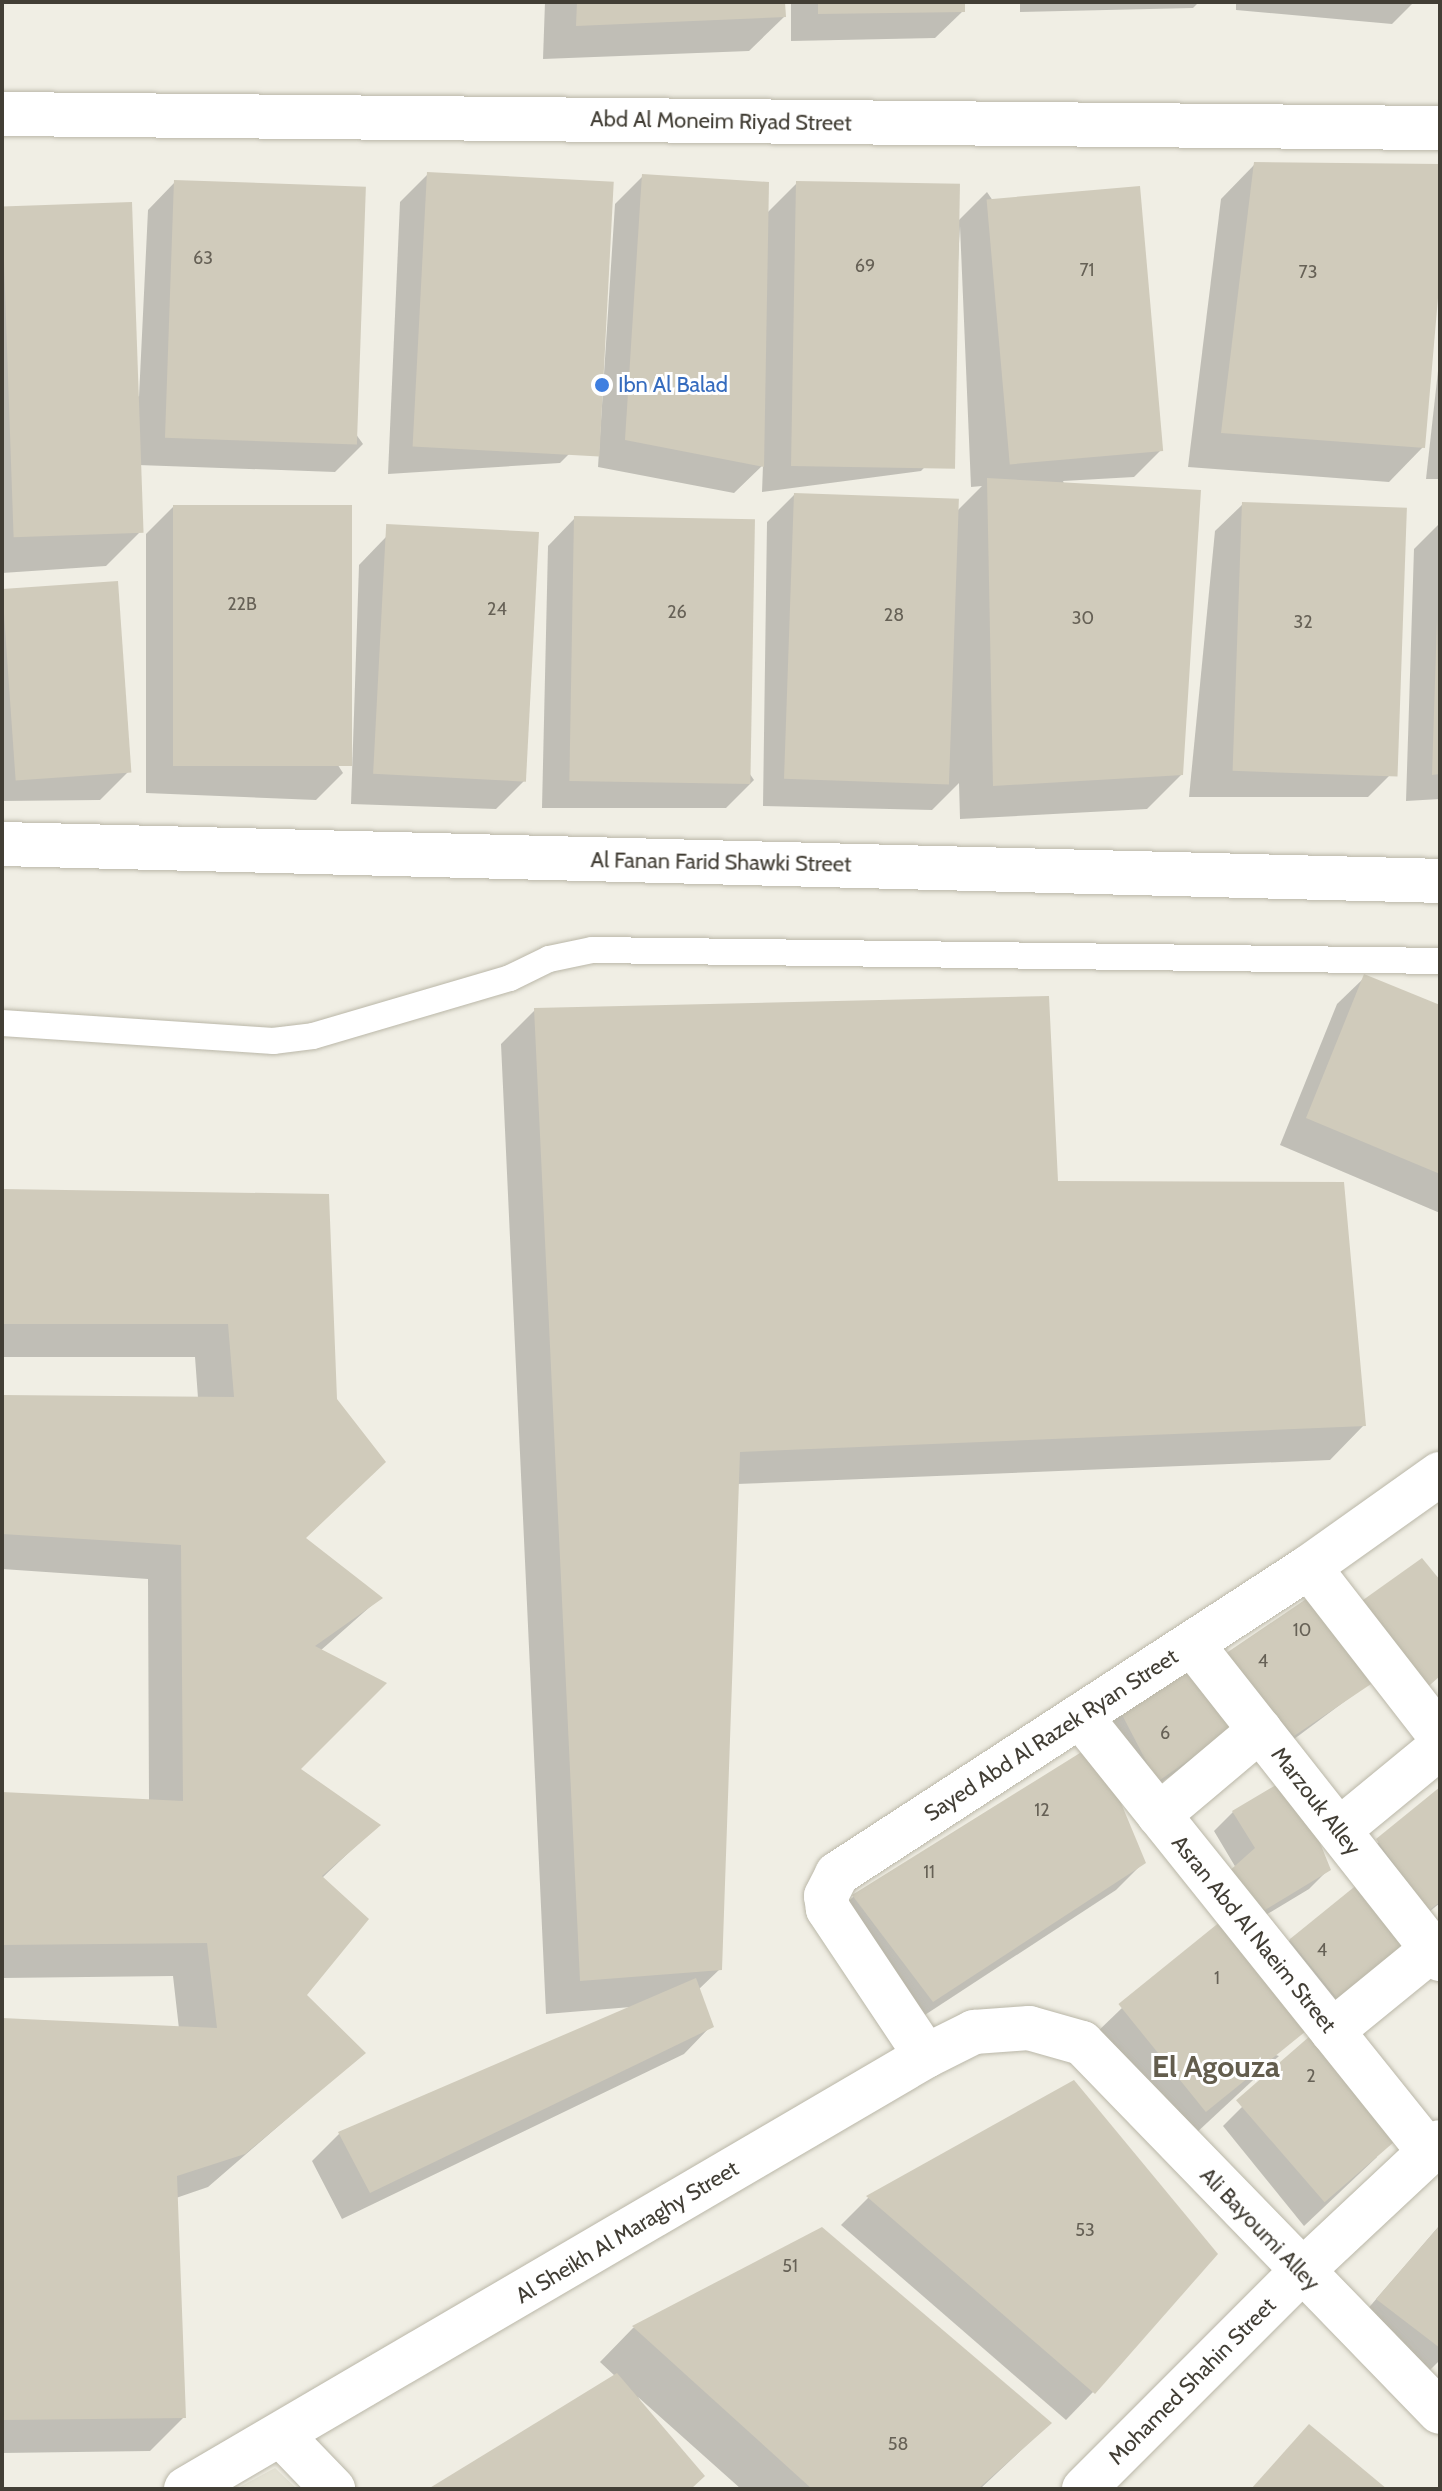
<!DOCTYPE html>
<html>
<head>
<meta charset="utf-8">
<style>
	body { margin:0 }
	#map { position:relative; width:1442px; height:2491px; overflow:hidden; background:#f0eee4; font-family:Cabin,sans-serif }
	div>[style] { position:absolute }
	.residential>* { inset:0; background:#e3e1d3 }
	.shadow>* { inset:0; background:#0003 }
	.building>* { inset:0; background:#d0cbbb; transform-origin:0 0 }
	.roads { filter:drop-shadow(0 0 2px #bab7a8) drop-shadow(0 0 2px #bab7a8) }
	.service>* { height:26px; margin:-13px; padding:0 13px; transform-origin:13px; border-radius:13px; background:#fff }
	.minor>* { height:44px; margin:-22px; padding:0 22px; transform-origin:22px; border-radius:22px; background:#fff }
	.dots>* { width:22px; height:22px; translate:-50% -50%; box-sizing:border-box; border:4px solid #fff; border-radius:50% }
	span { translate:-50% -50%; white-space:nowrap; text-align:center; line-height:1.15; -webkit-text-stroke:6px #fff; paint-order:stroke }
	.number-label { font-size:18px; color:#666156 }
	.number-label span { -webkit-text-stroke-width:0 }
	.street-label { font-size:22px; color:#423e35 }
	.shop-label { font-size:22px; color:#366cbe }
	.left { translate:0 -50%; text-align:left }
	.district-label { font-size:30px; color:#635d4d; font-weight:700 }
	.frame { position:absolute; inset:0; border:4px solid #423e35; pointer-events:none }
</style>
</head>
<body>
<div id="map">
	<div class="residential">
		<i style="clip-path:polygon(275px 2468px,297px 2489px,236px 2489px)"></i>
	</div>
	<div class="shadow">
		<i style="clip-path:polygon(545px 2px,783px 2px,784px 17px,749px 51px,543px 59px)"></i>
		<i style="clip-path:polygon(791px 2px,963px 2px,963px 11px,935px 38px,791px 41px)"></i>
		<i style="clip-path:polygon(1020px 2px,1199px 2px,1193px 8px,1020px 12px)"></i>
		<i style="clip-path:polygon(1236px 2px,1414px 2px,1392px 24px,1236px 10px)"></i>
		<i style="clip-path:polygon(1255px 164px,1440px 166px,1440px 252px,1423px 447px,1389px 482px,1188px 467px,1221px 199px)"></i>
		<i style="clip-path:polygon(428px 174px,588px 435px,560px 463px,388px 474px,400px 202px)"></i>
		<i style="clip-path:polygon(643px 176px,766px 214px,797px 183px,957px 222px,987px 192px,1161px 450px,1134px 477px,1063px 481px,1181px 775px,1147px 809px,960px 819px,959px 783px,932px 810px,763px 806px,767px 522px,794px 495px,957px 511px,982px 486px,971px 487px,960px 226px,948px 443px,921px 471px,762px 492px,763px 465px,734px 493px,598px 467px,615px 204px)"></i>
		<i style="clip-path:polygon(175px 182px,363px 444px,335px 472px,138px 465px,140px 532px,106px 566px,2px 573px,2px 210px,139px 397px,148px 210px)"></i>
		<i style="clip-path:polygon(1440px 353px,1440px 479px,1426px 479px)"></i>
		<i style="clip-path:polygon(1243px 504px,1396px 769px,1368px 797px,1189px 797px,1215px 531px)"></i>
		<i style="clip-path:polygon(173px 507px,343px 773px,316px 800px,146px 793px,146px 534px)"></i>
		<i style="clip-path:polygon(575px 518px,754px 780px,726px 808px,542px 808px,548px 546px)"></i>
		<i style="clip-path:polygon(1440px 523px,1440px 799px,1406px 801px,1414px 549px)"></i>
		<i style="clip-path:polygon(386px 537px,524px 781px,496px 809px,351px 804px,359px 565px)"></i>
		<i style="clip-path:polygon(2px 593px,128px 772px,100px 800px,2px 801px)"></i>
		<i style="clip-path:polygon(1365px 977px,1440px 1007px,1440px 1213px,1280px 1145px,1337px 1004px)"></i>
		<i style="clip-path:polygon(535px 1010px,1057px 1183px,1364px 1425px,1330px 1460px,737px 1484px,720px 1969px,698px 1990px,711px 2026px,684px 2054px,342px 2219px,312px 2161px,339px 2134px,631px 2007px,546px 2014px,501px 1044px)"></i>
		<i style="clip-path:polygon(2px 1191px,327px 1196px,304px 1539px,380px 1598px,320px 1651px,298px 1769px,378px 1825px,322px 1878px,305px 1996px,363px 2053px,208px 2187px,176px 2198px,184px 2417px,150px 2451px,2px 2453px,2px 2020px,179px 2029px,173px 1976px,2px 1978px,2px 1794px,149px 1802px,148px 1579px,2px 1569px,2px 1397px,198px 1398px,195px 1357px,2px 1357px)"></i>
		<i style="clip-path:polygon(1205px 1677px,1368px 1684px,1274px 1754px)"></i>
		<i style="clip-path:polygon(1118px 1706px,1215px 1746px,1137px 1799px,1099px 1725px)"></i>
		<i style="clip-path:polygon(1095px 1746px,1144px 1862px,1116px 1890px,905px 2028px,825px 1924px,853px 1897px)"></i>
		<i style="clip-path:polygon(1440px 1790px,1440px 1903px,1408px 1929px,1358px 1860px)"></i>
		<i style="clip-path:polygon(1233px 1812px,1329px 1869px,1309px 1889px,1244px 1928px,1236px 1868px,1214px 1831px)"></i>
		<i style="clip-path:polygon(1290px 1940px,1396px 1964px,1320px 2021px,1271px 1959px)"></i>
		<i style="clip-path:polygon(1122px 2008px,1279px 2056px,1180px 2148px,1094px 2035px)"></i>
		<i style="clip-path:polygon(1310px 2039px,1377px 2157px,1304px 2226px,1223px 2126px)"></i>
		<i style="clip-path:polygon(1073px 2082px,1093px 2392px,1066px 2420px,841px 2225px,868px 2198px)"></i>
		<i style="clip-path:polygon(1440px 2225px,1440px 2360px,1428px 2372px,1359px 2319px)"></i>
		<i style="clip-path:polygon(822px 2230px,1049px 2424px,980px 2489px,741px 2489px,638px 2397px,689px 2489px,432px 2489px,615px 2376px,600px 2362px,633px 2328px)"></i>
	</div>
	<div class="building">
		<i style="clip-path:polygon(577px 2px,785px 2px,786px 17px,576px 26px)"></i>
		<i style="clip-path:polygon(818px 2px,965px 2px,965px 12px,818px 14px)"></i>
		<i style="clip-path:polygon(1254px 162px,1440px 164px,1440px 275px,1425px 448px,1221px 433px)"></i>
		<i style="left:427px;top:172px;width:187px;height:275px;rotate:3deg"></i>
		<i style="clip-path:polygon(642px 174px,769px 182px,764px 467px,625px 440px)"></i>
		<i style="left:174px;top:180px;width:192px;height:258px;rotate:2deg"></i>
		<i style="left:796px;top:181px;width:164px;height:285px;rotate:1deg"></i>
		<i style="left:1140px;top:186px;width:266px;height:154px;rotate:85deg"></i>
		<i style="left:132px;top:202px;width:331px;height:130px;rotate:88deg"></i>
		<i style="clip-path:polygon(987px 478px,1201px 490px,1183px 775px,993px 786px)"></i>
		<i style="left:794px;top:493px;width:165px;height:286px;rotate:2deg"></i>
		<i style="left:1242px;top:502px;width:165px;height:269px;rotate:2deg"></i>
		<i style="left:173px;top:505px;width:179px;height:261px"></i>
		<i style="left:574px;top:516px;width:181px;height:265px;rotate:1deg"></i>
		<i style="left:539px;top:532px;width:250px;height:153px;rotate:93deg"></i>
		<i style="left:118px;top:581px;width:192px;height:116px;rotate:86deg"></i>
		<i style="clip-path:polygon(1437px 620px,1440px 774px,1432px 775px)"></i>
		<i style="clip-path:polygon(1364px 974px,1440px 1005px,1440px 1174px,1306px 1118px)"></i>
		<i style="clip-path:polygon(1049px 996px,1058px 1181px,1344px 1182px,1366px 1426px,740px 1452px,722px 1970px,580px 1981px,534px 1008px)"></i>
		<i style="clip-path:polygon(2px 1189px,329px 1194px,337px 1399px,386px 1462px,306px 1538px,383px 1598px,315px 1646px,387px 1683px,301px 1769px,381px 1825px,322px 1876px,369px 1919px,307px 1995px,366px 2053px,245px 2154px,177px 2176px,186px 2418px,2px 2420px,2px 2018px,217px 2028px,207px 1943px,2px 1945px,2px 1792px,183px 1801px,181px 1545px,2px 1534px,2px 1395px,234px 1397px,228px 1324px,2px 1324px)"></i>
		<i style="clip-path:polygon(1422px 1558px,1440px 1580px,1440px 1676px,1421px 1693px,1356px 1605px)"></i>
		<i style="clip-path:polygon(1309px 1597px,1371px 1684px,1294px 1736px,1222px 1656px)"></i>
		<i style="clip-path:polygon(1185px 1659px,1237px 1727px,1157px 1782px,1117px 1705px)"></i>
		<i style="clip-path:polygon(1096px 1743px,1146px 1863px,933px 2002px,852px 1895px)"></i>
		<i style="clip-path:polygon(1281px 1782px,1303px 1801px,1331px 1870px,1265px 1910px,1218px 1881px,1255px 1848px,1232px 1811px)"></i>
		<i style="clip-path:polygon(1440px 1787px,1440px 1902px,1428px 1911px,1376px 1839px)"></i>
		<i style="left:1364px;top:1879px;width:85px;height:96px;rotate:51deg"></i>
		<i style="left:1221px;top:1921px;width:139px;height:132px;rotate:51deg"></i>
		<i style="clip-path:polygon(696px 1978px,714px 2027px,370px 2193px,338px 2132px)"></i>
		<i style="left:1310px;top:2036px;width:135px;height:98px;rotate:49deg"></i>
		<i style="clip-path:polygon(1074px 2080px,1218px 2254px,1095px 2394px,866px 2196px)"></i>
		<i style="clip-path:polygon(1440px 2225px,1440px 2348px,1376px 2299px)"></i>
		<i style="clip-path:polygon(822px 2227px,1052px 2423px,978px 2489px,812px 2489px,632px 2326px)"></i>
		<i style="clip-path:polygon(617px 2373px,705px 2476px,691px 2489px,428px 2489px)"></i>
		<i style="clip-path:polygon(1309px 2424px,1387px 2489px,1251px 2489px)"></i>
	</div>
	<div class="roads">
		<div class="service">
			<i style="left:2px;top:1023px;width:272px;rotate:3.8deg"></i>
			<i style="left:273px;top:1041px;width:40px;rotate:-7.1deg"></i>
			<i style="left:313px;top:1036px;width:205px;rotate:-16.4deg"></i>
			<i style="left:510px;top:978px;width:43px;rotate:-26deg"></i>
			<i style="left:549px;top:959px;width:44px;rotate:-11.8deg"></i>
			<i style="left:592px;top:950px;width:848px;rotate:0.74deg"></i>
		</div>
		<div class="minor">
			<i style="left:2px;top:114px;width:1438px;rotate:0.56deg"></i>
			<i style="left:2px;top:844px;width:1438px;rotate:1.47deg"></i>
			<i style="left:1309px;top:1567px;width:214px;rotate:52.2deg"></i>
			<i style="left:1192px;top:1644px;width:401px;rotate:51.8deg"></i>
			<i style="left:1080px;top:1716px;width:558px;rotate:51.32deg"></i>
			<i style="left:1159px;top:1815px;width:132px;rotate:-40.1deg"></i>
			<i style="left:1339px;top:1830px;width:131px;rotate:-39.4deg"></i>
			<i style="left:1332px;top:2031px;width:139px;rotate:-39.2deg"></i>
			<i style="left:926px;top:2056px;width:177px;rotate:-123.7deg"></i>
			<i style="left:828px;top:1909px;width:13px;rotate:-99deg"></i>
			<i style="left:826px;top:1896px;width:25px;rotate:-63deg"></i>
			<i style="left:837px;top:1874px;width:563px;rotate:-33.04deg"></i>
			<i style="left:1309px;top:1567px;width:161px;rotate:-35.4deg"></i>
			<i style="left:282px;top:2436px;width:74px;rotate:46.1deg"></i>
			<i style="left:186px;top:2489px;width:857px;rotate:-30.33deg"></i>
			<i style="left:926px;top:2056px;width:54px;rotate:-26.6deg"></i>
			<i style="left:974px;top:2032px;width:55px;rotate:-4.2deg"></i>
			<i style="left:1029px;top:2028px;width:55px;rotate:15.8deg"></i>
			<i style="left:1082px;top:2043px;width:514px;rotate:45.87deg"></i>
			<i style="left:1084px;top:2489px;width:307px;rotate:-45deg"></i>
			<i style="left:1301px;top:2272px;width:190px;rotate:-43.1deg"></i>
		</div>
	</div>
	<div class="dots">
		<i style="left:602px;top:385px;background:#3f7fe0"></i>
	</div>
	<div class="number-label">
		<span style="left:203px;top:258px">63</span>
		<span style="left:865px;top:266px">69</span>
		<span style="left:1087px;top:270px">71</span>
		<span style="left:1308px;top:272px">73</span>
		<span style="left:242px;top:604px">22B</span>
		<span style="left:497px;top:609px">24</span>
		<span style="left:677px;top:612px">26</span>
		<span style="left:894px;top:615px">28</span>
		<span style="left:1083px;top:618px">30</span>
		<span style="left:1303px;top:622px">32</span>
		<span style="left:1302px;top:1630px">10</span>
		<span style="left:1263px;top:1661px">4</span>
		<span style="left:1165px;top:1733px">6</span>
		<span style="left:1042px;top:1810px">12</span>
		<span style="left:929px;top:1872px">11</span>
		<span style="left:1322px;top:1950px">4</span>
		<span style="left:1217px;top:1978px">1</span>
		<span style="left:1311px;top:2076px">2</span>
		<span style="left:1085px;top:2230px">53</span>
		<span style="left:790px;top:2266px">51</span>
		<span style="left:898px;top:2444px">58</span>
	</div>
	<div class="street-label">
		<span style="left:721px;top:121px;rotate:1deg">Abd Al Moneim Riyad Street</span>
		<span style="left:721px;top:862px;rotate:1deg">Al Fanan Farid Shawki Street</span>
		<span style="left:1051px;top:1735px;rotate:-33deg">Sayed Abd Al Razek Ryan Street</span>
		<span style="left:1316px;top:1801px;rotate:52deg">Marzouk Alley</span>
		<span style="left:1254px;top:1934px;rotate:51deg">Asran Abd Al Naeim Street</span>
		<span style="left:1260px;top:2229px;rotate:46deg">Ali Bayoumi Alley</span>
		<span style="left:627px;top:2232px;rotate:-31deg">Al Sheikh Al Maraghy Street</span>
		<span style="left:1192px;top:2381px;rotate:-45deg">Mohamed Shahin Street</span>
	</div>
	<div class="shop-label">
		<span class="left" style="left:618px;top:385px">Ibn Al Balad</span>
	</div>
	<div class="district-label">
		<span style="left:1216px;top:2067px">El Agouza</span>
	</div>
	<div class="frame"></div>
</div>
</body>
</html>
